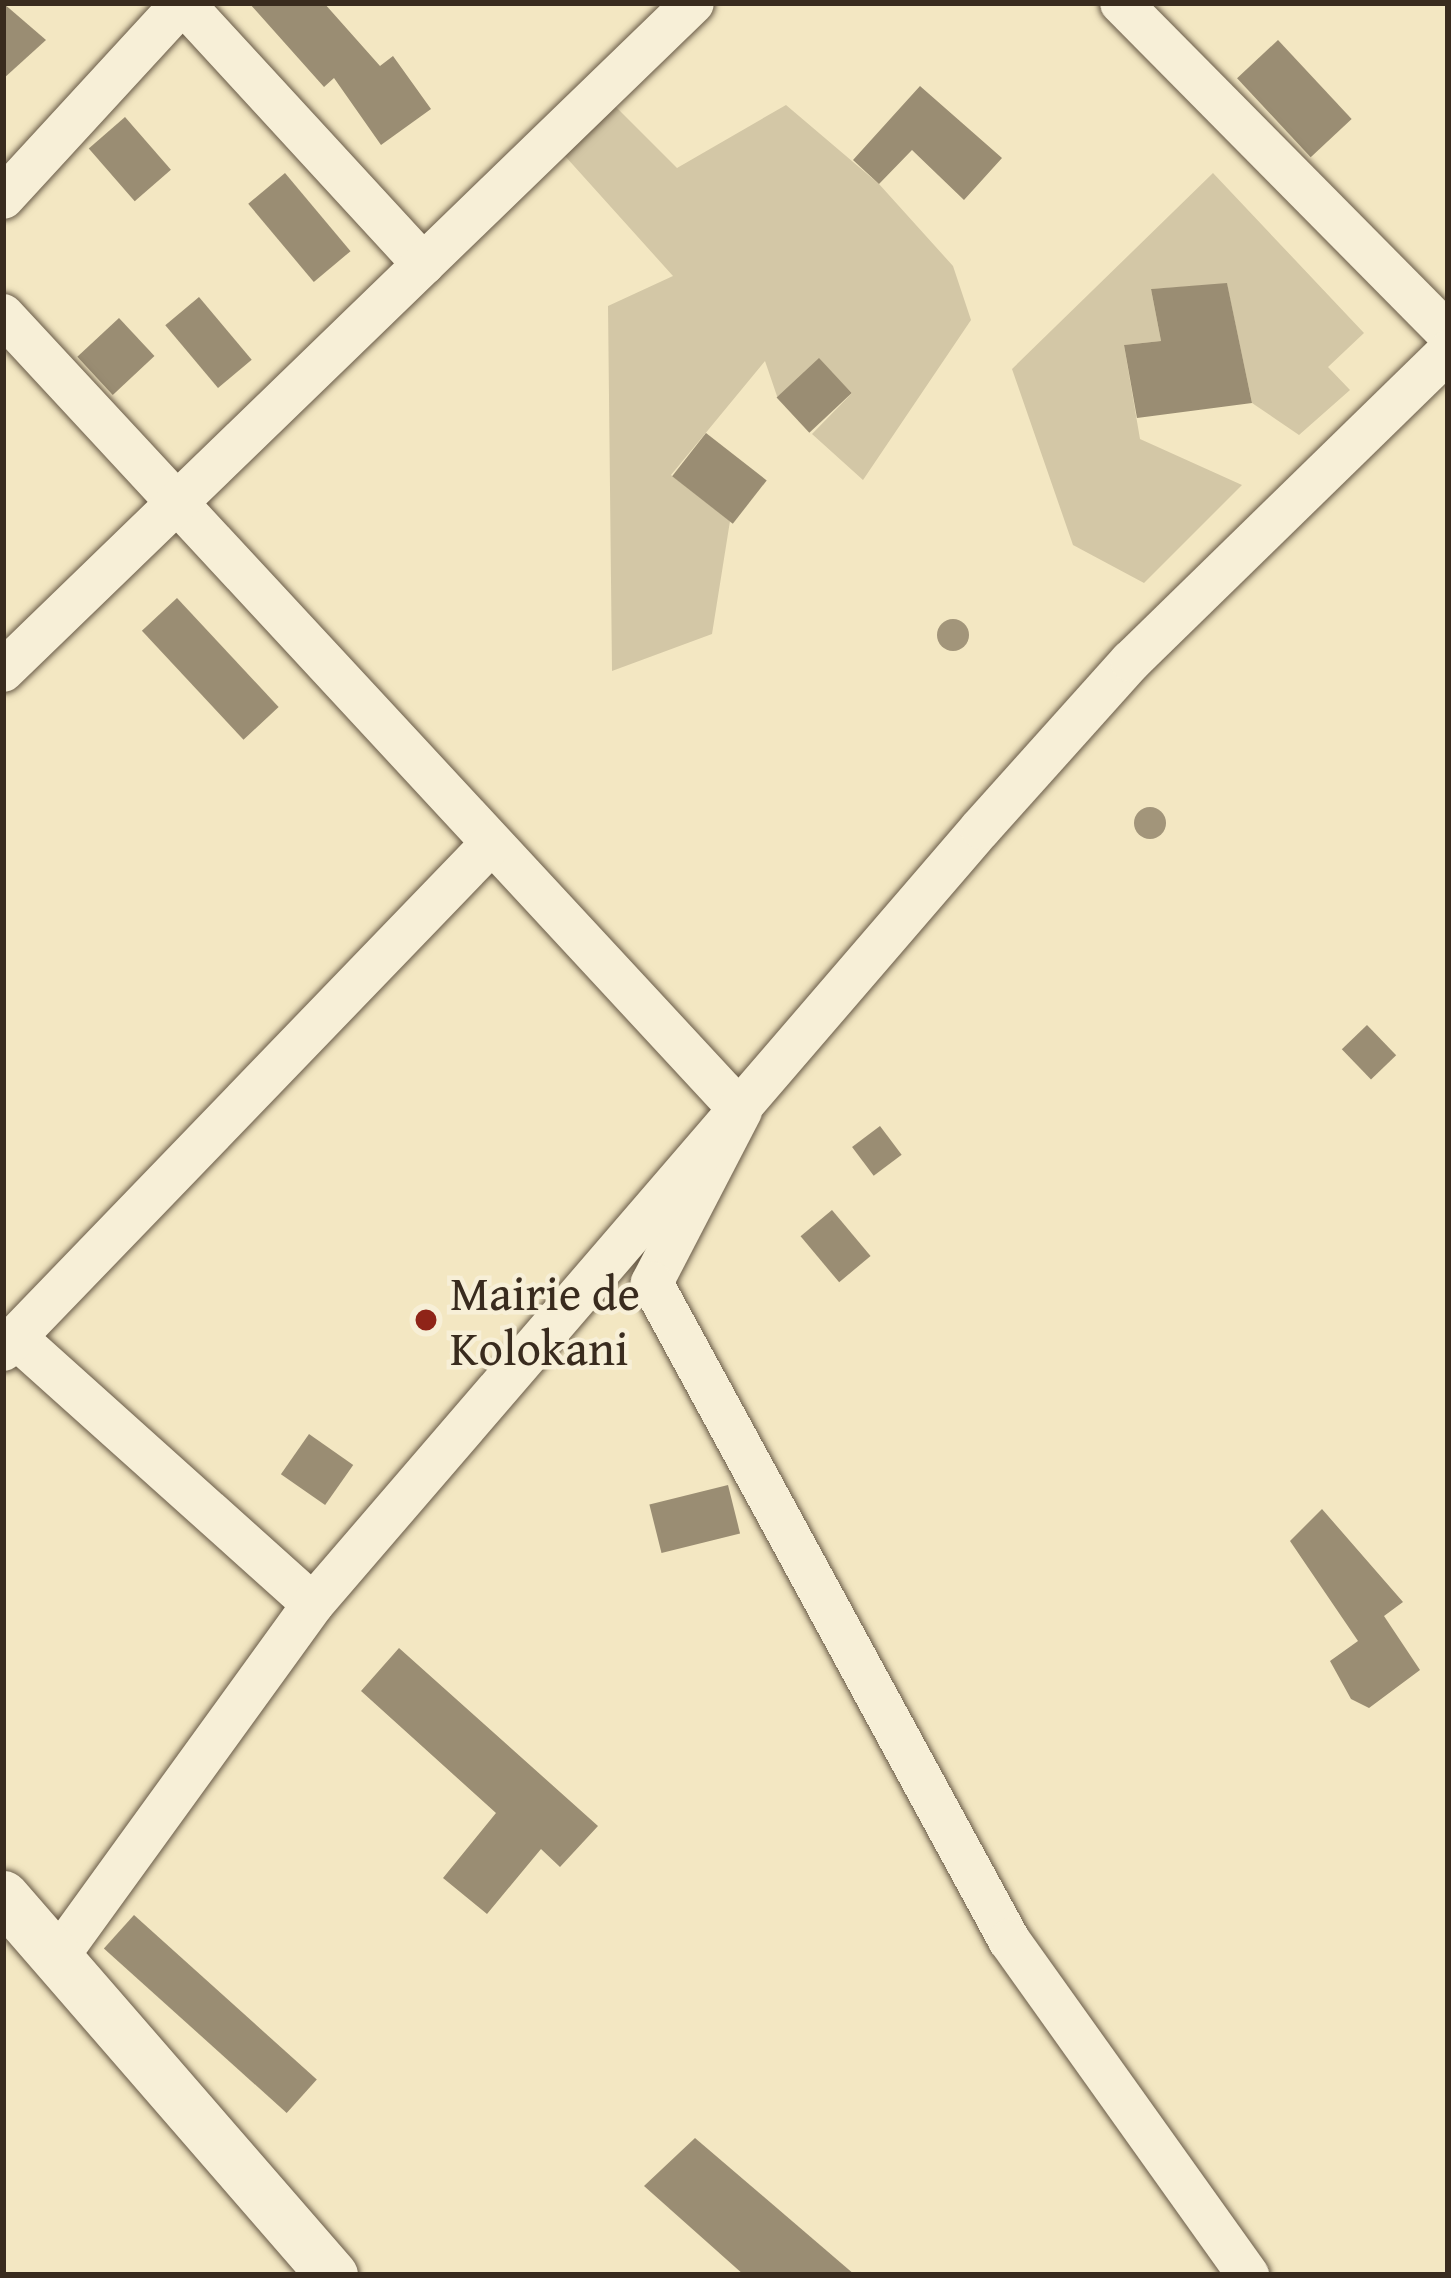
<!DOCTYPE html>
<html>
<head>
<meta charset="utf-8">
<style>
	body { margin:0 }
	#map { position:relative; width:1451px; height:2278px; overflow:hidden; background:#f3e7c2; font-family:"Gentium Book Plus",serif }
	div>[style] { position:absolute }
	.green>* { inset:0; background:#d3c7a6 }
	.building>* { inset:0; background:#9a8d73; transform-origin:0 0 }
	.roads { filter:drop-shadow(0 0 3px #685a47) drop-shadow(0 0 3px #685a47) }
	.minor>* { height:42px; margin:-21px; padding:0 21px; transform-origin:21px; border-radius:21px; background:#f7efd7 }
	.tertiary>* { height:51px; margin:-25.5px; padding:0 25.5px; transform-origin:25.5px; border-radius:25.5px; background:#f7efd7 }
	.trees>* { width:32px; height:32px; margin:-16px; border-radius:50%; background:#a2957a }
	.dots>* { width:33px; height:33px; translate:-50% -50%; box-sizing:border-box; border:6px solid #f7efd7; border-radius:50% }
	span { translate:-50% -50%; white-space:nowrap; text-align:center; line-height:1.15; -webkit-text-stroke:9px #f7efd7; paint-order:stroke }
	.poi-label { font-size:48px; color:#392b1e }
	.left { translate:0 -50%; text-align:left }
	.frame { position:absolute; inset:0; border:6px solid #392b1e; pointer-events:none }
</style>
</head>
<body>
<div id="map">
	<div class="green">
		<i style="clip-path:polygon(786px 105px,879px 184px,953px 266px,971px 320px,863px 480px,812px 434px,852px 393px,819px 359px,778px 399px,765px 361px,671px 475px,730px 521px,712px 634px,612px 671px,608px 306px,673px 276px,565px 156px,615px 106px,677px 168px)"></i>
		<i style="clip-path:polygon(1213px 173px,1364px 333px,1328px 367px,1350px 390px,1299px 435px,1252px 403px,1227px 284px,1151px 289px,1161px 341px,1124px 345px,1140px 439px,1242px 485px,1144px 583px,1073px 545px,1012px 369px)"></i>
	</div>
	<div class="building">
		<i style="clip-path:polygon(3px 3px,46px 40px,3px 79px)"></i>
		<i style="clip-path:polygon(249px 3px,324px 3px,380px 66px,393px 56px,431px 109px,381px 145px,334px 78px,324px 87px)"></i>
		<i style="left:1278px;top:40px;width:108px;height:56px;rotate:47deg"></i>
		<i style="clip-path:polygon(920px 86px,1002px 158px,964px 200px,912px 150px,879px 184px,853px 160px)"></i>
		<i style="left:125px;top:117px;width:70px;height:48px;rotate:49deg"></i>
		<i style="left:285px;top:173px;width:102px;height:48px;rotate:50deg"></i>
		<i style="clip-path:polygon(1227px 283px,1252px 403px,1137px 418px,1124px 345px,1161px 341px,1151px 289px)"></i>
		<i style="left:199px;top:297px;width:82px;height:44px;rotate:50deg"></i>
		<i style="left:119px;top:318px;width:52px;height:57px;rotate:47deg"></i>
		<i style="left:819px;top:358px;width:48px;height:58px;rotate:47deg"></i>
		<i style="left:706px;top:433px;width:77px;height:55px;rotate:38deg"></i>
		<i style="left:177px;top:598px;width:149px;height:48px;rotate:47deg"></i>
		<i style="left:1367px;top:1025px;width:42px;height:35px;rotate:46deg"></i>
		<i style="left:880px;top:1126px;width:36px;height:35px;rotate:53deg"></i>
		<i style="left:832px;top:1210px;width:60px;height:41px;rotate:50deg"></i>
		<i style="left:309px;top:1434px;width:54px;height:49px;rotate:35deg"></i>
		<i style="left:728px;top:1485px;width:50px;height:81px;rotate:76deg"></i>
		<i style="clip-path:polygon(1322px 1509px,1403px 1602px,1384px 1616px,1420px 1670px,1369px 1708px,1351px 1699px,1330px 1661px,1358px 1641px,1290px 1541px)"></i>
		<i style="clip-path:polygon(399px 1648px,598px 1826px,560px 1867px,541px 1849px,487px 1914px,443px 1878px,496px 1813px,361px 1691px)"></i>
		<i style="left:134px;top:1915px;width:246px;height:45px;rotate:42deg"></i>
		<i style="clip-path:polygon(695px 2138px,855px 2275px,744px 2275px,644px 2186px)"></i>
	</div>
	<div class="roads">
		<div class="minor">
			<i style="left:183px;top:3px;width:355px;rotate:47.4deg"></i>
			<i style="left:1121px;top:3px;width:465px;rotate:45.3deg"></i>
			<i style="left:3px;top:198px;width:265px;rotate:-47.4deg"></i>
			<i style="left:3px;top:315px;width:1085px;rotate:47.17deg"></i>
			<i style="left:741px;top:1111px;width:194px;rotate:117.4deg"></i>
			<i style="left:652px;top:1283px;width:748px;rotate:61.48deg"></i>
			<i style="left:1009px;top:1940px;width:412px;rotate:54.5deg"></i>
			<i style="left:3px;top:671px;width:960px;rotate:-44.07deg"></i>
			<i style="left:15px;top:1337px;width:400px;rotate:41.9deg"></i>
			<i style="left:3px;top:1350px;width:704px;rotate:-46.04deg"></i>
			<i style="left:59px;top:1955px;width:433px;rotate:-54.1deg"></i>
			<i style="left:313px;top:1604px;width:1024px;rotate:-49.28deg"></i>
			<i style="left:981px;top:828px;width:224px;rotate:-48.1deg"></i>
			<i style="left:1131px;top:661px;width:443px;rotate:-44.3deg"></i>
		</div>
		<div class="tertiary">
			<i style="left:3px;top:1896px;width:502px;rotate:49.04deg"></i>
		</div>
	</div>
	<div class="trees">
		<i style="left:953px;top:635px"></i>
		<i style="left:1150px;top:823px"></i>
	</div>
	<div class="dots">
		<i style="left:426px;top:1320px;background:#8f2418"></i>
	</div>
	<div class="poi-label">
		<span class="left" style="left:450px;top:1320px">Mairie de<br>Kolokani</span>
	</div>
	<div class="frame"></div>
</div>
</body>
</html>
